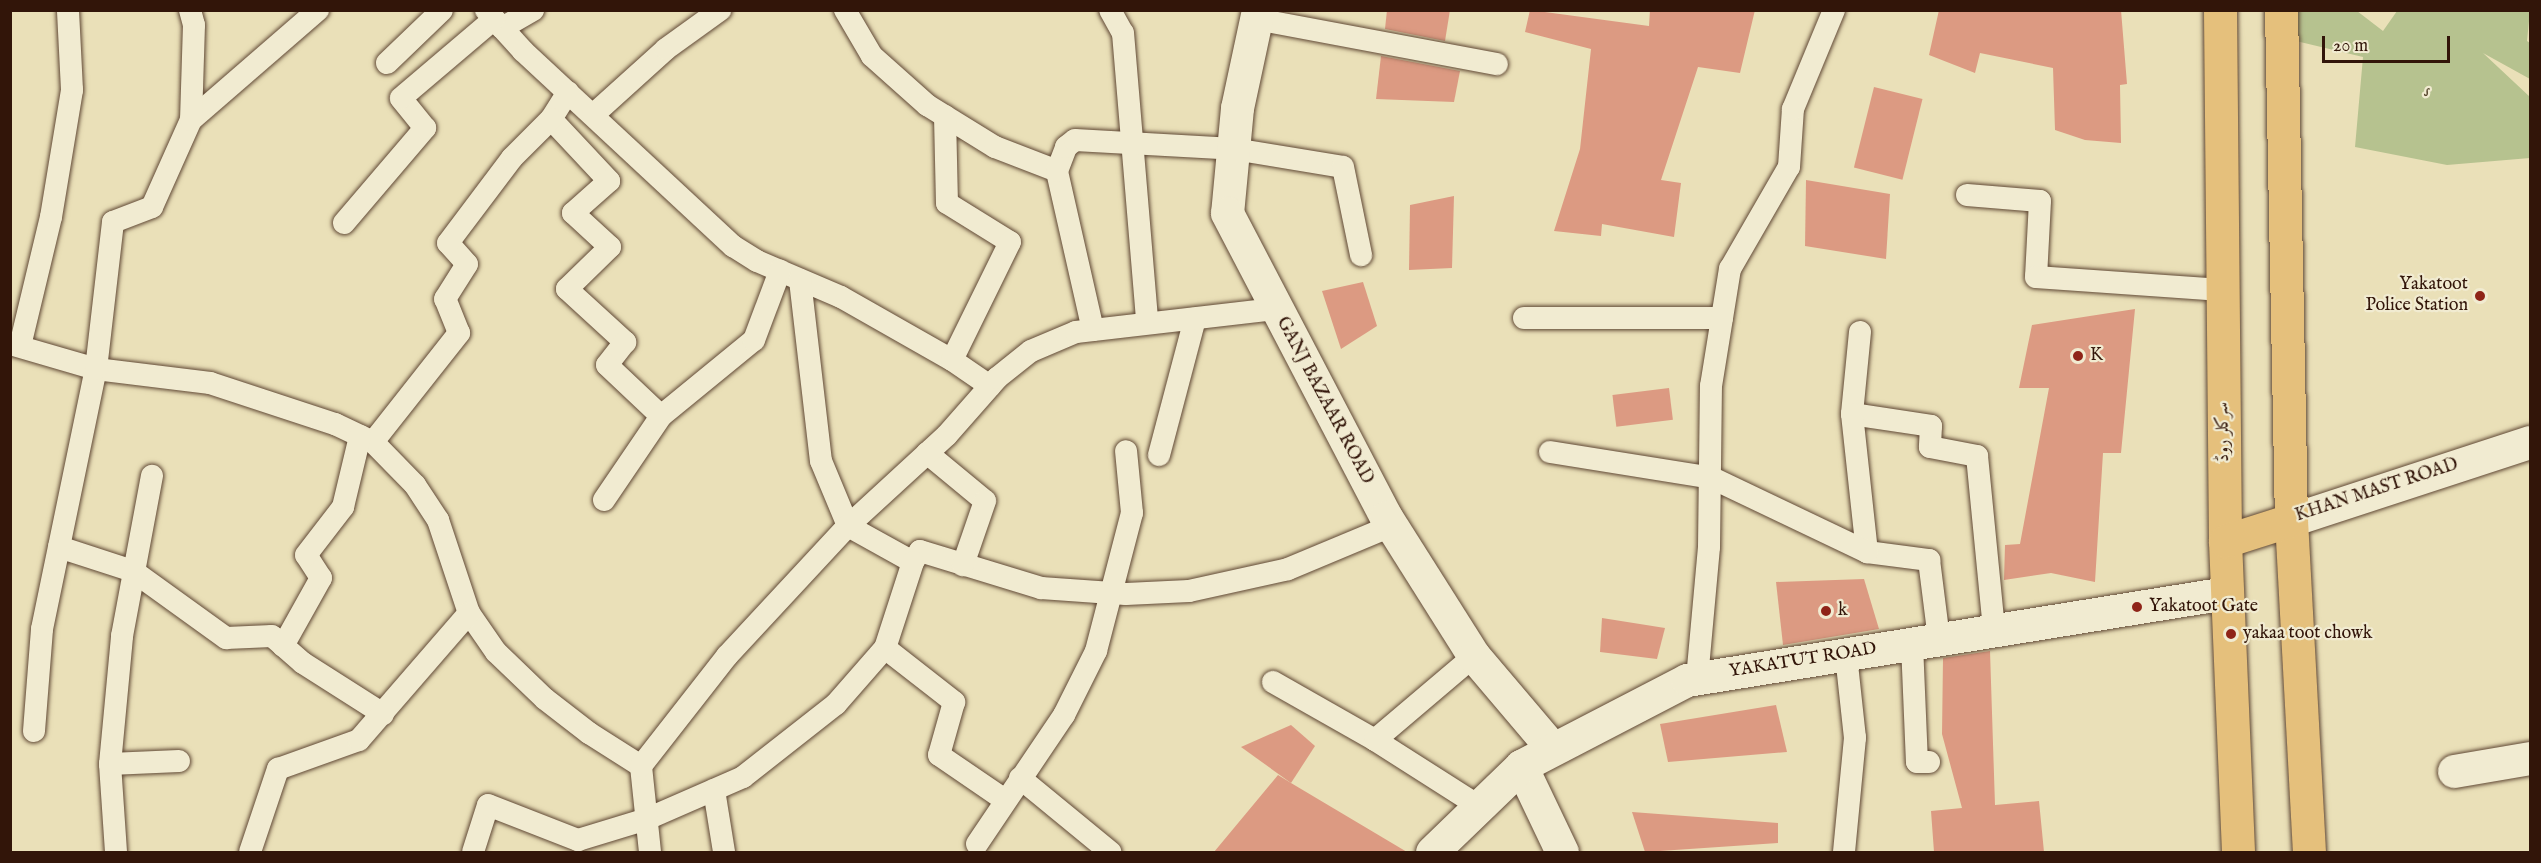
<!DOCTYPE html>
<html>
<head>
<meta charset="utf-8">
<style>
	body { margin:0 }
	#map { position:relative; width:2541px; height:863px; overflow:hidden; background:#eae0b8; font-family:"IM FELL English",Amiri,serif }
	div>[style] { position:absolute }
	.green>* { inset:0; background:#b6c28f }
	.building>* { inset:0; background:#dc9a82; transform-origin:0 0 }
	.roads { filter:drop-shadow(0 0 2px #604835) drop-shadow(0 0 2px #604835) }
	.service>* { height:22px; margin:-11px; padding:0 11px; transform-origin:11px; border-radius:11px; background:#f1ebd1 }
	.minor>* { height:33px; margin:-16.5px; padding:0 16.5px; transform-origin:16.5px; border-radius:16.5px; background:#f1ebd1 }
	.tertiary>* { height:33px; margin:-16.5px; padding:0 16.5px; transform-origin:16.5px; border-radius:16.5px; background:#f1ebd1 }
	.secondary>* { height:33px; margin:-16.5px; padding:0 16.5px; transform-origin:16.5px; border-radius:16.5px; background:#f1ebd1 }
	.primary>* { height:33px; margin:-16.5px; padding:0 16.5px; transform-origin:16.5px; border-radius:16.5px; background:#e5c07c }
	.dots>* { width:16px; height:16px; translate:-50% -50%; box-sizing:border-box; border:3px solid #f1ebd1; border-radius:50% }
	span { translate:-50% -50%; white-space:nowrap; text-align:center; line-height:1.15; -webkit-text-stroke:4.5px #f1ebd1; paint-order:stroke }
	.park-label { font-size:18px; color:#5a4931; font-style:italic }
	.poi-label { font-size:18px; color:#321509 }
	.right { translate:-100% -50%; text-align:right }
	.left { translate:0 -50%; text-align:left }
	.street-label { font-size:18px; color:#321509 }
	.frame { position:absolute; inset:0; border:12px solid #321509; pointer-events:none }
	.scale { position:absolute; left:2322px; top:36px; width:128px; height:27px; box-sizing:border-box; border:3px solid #321509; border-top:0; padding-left:8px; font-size:18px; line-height:21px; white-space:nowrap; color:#321509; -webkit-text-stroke:4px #f1ebd1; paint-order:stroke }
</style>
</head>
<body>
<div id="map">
	<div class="green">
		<i style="clip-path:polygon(2297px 11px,2357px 11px,2383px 31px,2397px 11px,2530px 11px,2527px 41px,2530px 43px,2530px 79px,2483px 53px,2530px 97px,2530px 158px,2447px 165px,2355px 147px,2363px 57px,2296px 41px)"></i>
	</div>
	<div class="building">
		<i style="clip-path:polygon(1387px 10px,1450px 10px,1445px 41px,1385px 29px)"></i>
		<i style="clip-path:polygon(1530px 10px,1649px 26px,1650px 10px,1755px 10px,1740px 73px,1698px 67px,1661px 180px,1681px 183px,1674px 237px,1602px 224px,1601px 236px,1554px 231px,1580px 149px,1591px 49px,1525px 32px)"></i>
		<i style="clip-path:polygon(1939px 10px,2121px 10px,2127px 84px,2120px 85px,2121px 143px,2085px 140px,2055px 130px,2053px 68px,1980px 53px,1975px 73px,1929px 55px)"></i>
		<i style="clip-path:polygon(1381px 56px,1460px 71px,1454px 102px,1376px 99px)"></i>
		<i style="left:1874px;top:87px;width:50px;height:83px;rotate:14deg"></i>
		<i style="clip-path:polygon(1806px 180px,1890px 194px,1886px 259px,1805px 246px)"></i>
		<i style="clip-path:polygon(1454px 196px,1452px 268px,1409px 270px,1410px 205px)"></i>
		<i style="clip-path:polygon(1363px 282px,1377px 326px,1341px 349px,1322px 291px)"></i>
		<i style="clip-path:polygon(2135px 309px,2121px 453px,2103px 453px,2095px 582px,2051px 573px,2004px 580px,2005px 545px,2020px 544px,2049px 388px,2019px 388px,2032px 325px)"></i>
		<i style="left:1669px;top:388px;width:32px;height:57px;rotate:83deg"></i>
		<i style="clip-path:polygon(1864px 579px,1879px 629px,1783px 645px,1776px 582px)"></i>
		<i style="clip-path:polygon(1602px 618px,1665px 628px,1657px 659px,1600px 652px)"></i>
		<i style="clip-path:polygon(1990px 651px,1995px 805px,2039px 801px,2044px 852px,1934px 852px,1931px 811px,1962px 808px,1942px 734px,1943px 658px)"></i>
		<i style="clip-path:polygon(1776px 705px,1787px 752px,1668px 762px,1660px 724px)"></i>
		<i style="clip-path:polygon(1291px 725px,1315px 746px,1291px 783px,1241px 747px)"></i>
		<i style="clip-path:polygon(1278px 775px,1291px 783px,1407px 852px,1214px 852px)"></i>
		<i style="clip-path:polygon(1632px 812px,1778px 823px,1778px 843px,1645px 852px)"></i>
	</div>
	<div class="roads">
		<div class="service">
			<i style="left:486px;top:10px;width:55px;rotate:47.9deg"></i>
			<i style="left:523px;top:51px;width:287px;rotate:42.9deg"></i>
			<i style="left:733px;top:246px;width:28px;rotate:32deg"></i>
			<i style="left:757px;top:261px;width:91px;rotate:23.2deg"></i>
			<i style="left:841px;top:297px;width:128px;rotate:29.6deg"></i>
			<i style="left:952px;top:360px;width:46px;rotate:34.4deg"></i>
			<i style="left:845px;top:10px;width:53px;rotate:59.6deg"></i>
			<i style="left:872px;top:56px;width:74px;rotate:41.7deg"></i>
			<i style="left:927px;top:105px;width:80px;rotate:31.7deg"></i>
			<i style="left:995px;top:147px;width:66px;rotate:21.2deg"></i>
			<i style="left:1110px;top:10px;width:26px;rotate:61deg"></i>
			<i style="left:1123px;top:33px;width:289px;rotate:85.2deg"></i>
			<i style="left:1256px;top:19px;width:245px;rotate:10.6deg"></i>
			<i style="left:502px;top:28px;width:36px;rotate:-30deg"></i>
			<i style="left:387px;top:63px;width:76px;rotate:-43.9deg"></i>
			<i style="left:568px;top:92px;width:32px;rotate:122deg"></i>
			<i style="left:551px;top:119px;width:85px;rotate:46.9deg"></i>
			<i style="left:609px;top:181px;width:48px;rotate:138.4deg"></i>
			<i style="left:573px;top:213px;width:50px;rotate:42.6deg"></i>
			<i style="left:610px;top:247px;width:60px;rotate:135.7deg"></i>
			<i style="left:567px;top:289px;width:79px;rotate:42.4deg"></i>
			<i style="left:625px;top:342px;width:29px;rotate:128deg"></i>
			<i style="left:607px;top:365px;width:74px;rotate:43.4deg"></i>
			<i style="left:593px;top:115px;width:98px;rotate:-42.1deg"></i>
			<i style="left:666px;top:49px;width:67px;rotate:-35.8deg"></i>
			<i style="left:945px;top:116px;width:87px;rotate:88.7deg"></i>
			<i style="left:947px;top:203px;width:74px;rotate:31.8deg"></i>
			<i style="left:1010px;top:242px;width:131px;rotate:116.2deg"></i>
			<i style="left:191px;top:120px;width:168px;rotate:-40.9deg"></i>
			<i style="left:1967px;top:195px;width:73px;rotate:4.7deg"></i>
			<i style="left:2040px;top:201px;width:76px;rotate:93deg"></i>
			<i style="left:2036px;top:277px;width:186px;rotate:4deg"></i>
			<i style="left:344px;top:223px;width:125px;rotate:-49.5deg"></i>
			<i style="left:425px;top:128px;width:38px;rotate:-129deg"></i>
			<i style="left:401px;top:98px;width:122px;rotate:-40.3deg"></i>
			<i style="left:800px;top:280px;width:182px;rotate:83.4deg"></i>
			<i style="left:821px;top:461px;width:70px;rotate:67.4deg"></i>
			<i style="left:848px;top:526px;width:74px;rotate:29deg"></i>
			<i style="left:913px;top:562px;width:13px;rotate:-58deg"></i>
			<i style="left:920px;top:551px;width:127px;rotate:17deg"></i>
			<i style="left:1041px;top:588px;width:85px;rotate:4deg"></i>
			<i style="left:1126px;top:594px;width:63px;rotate:-2.7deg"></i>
			<i style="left:1189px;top:591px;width:101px;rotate:-12.5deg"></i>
			<i style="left:1288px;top:569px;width:112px;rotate:-22.7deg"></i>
			<i style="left:1524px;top:318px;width:198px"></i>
			<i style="left:1093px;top:330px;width:163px;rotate:-102.8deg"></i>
			<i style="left:1057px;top:171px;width:26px;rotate:-69deg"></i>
			<i style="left:1066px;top:147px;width:11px;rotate:-38deg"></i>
			<i style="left:1075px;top:140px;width:159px;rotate:3.2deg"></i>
			<i style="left:1234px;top:149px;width:110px;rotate:9.4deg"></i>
			<i style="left:1343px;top:167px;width:90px;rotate:78.4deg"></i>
			<i style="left:1860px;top:332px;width:82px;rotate:95.6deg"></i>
			<i style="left:1852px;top:414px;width:80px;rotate:8.6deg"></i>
			<i style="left:1931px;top:426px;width:21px;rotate:93deg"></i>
			<i style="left:1930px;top:447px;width:48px;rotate:10.8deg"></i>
			<i style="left:1977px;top:456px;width:175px;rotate:84.4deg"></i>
			<i style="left:10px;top:344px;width:90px;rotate:16.2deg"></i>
			<i style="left:96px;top:369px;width:115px;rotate:7deg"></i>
			<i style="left:210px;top:383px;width:132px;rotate:18.2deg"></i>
			<i style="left:335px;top:424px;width:42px;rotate:25.3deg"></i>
			<i style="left:373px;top:442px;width:60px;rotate:45.7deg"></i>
			<i style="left:415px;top:485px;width:42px;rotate:56.7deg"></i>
			<i style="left:438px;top:520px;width:98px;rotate:71.6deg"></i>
			<i style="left:469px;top:613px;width:47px;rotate:55.3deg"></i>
			<i style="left:496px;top:652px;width:68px;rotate:43.8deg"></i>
			<i style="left:545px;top:699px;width:56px;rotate:37.7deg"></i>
			<i style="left:589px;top:733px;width:62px;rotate:32.4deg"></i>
			<i style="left:20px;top:346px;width:133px;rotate:-76.5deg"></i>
			<i style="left:51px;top:217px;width:129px;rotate:-80.6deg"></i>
			<i style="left:72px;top:90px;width:80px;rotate:-92.9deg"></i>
			<i style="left:1852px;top:414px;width:139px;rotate:83.8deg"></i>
			<i style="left:1867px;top:552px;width:63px;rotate:7.4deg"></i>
			<i style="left:1929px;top:560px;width:80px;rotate:82.8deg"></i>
			<i style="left:373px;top:442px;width:139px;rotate:-51.7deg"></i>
			<i style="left:459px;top:333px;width:37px;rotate:-112deg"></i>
			<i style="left:445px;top:299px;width:41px;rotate:-57.8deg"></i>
			<i style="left:467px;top:264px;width:28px;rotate:-132deg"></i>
			<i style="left:448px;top:243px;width:106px;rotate:-53deg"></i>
			<i style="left:512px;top:158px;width:55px;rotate:-45deg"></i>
			<i style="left:1550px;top:452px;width:164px;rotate:9.1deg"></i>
			<i style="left:1712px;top:478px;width:172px;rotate:25.5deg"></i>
			<i style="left:927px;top:453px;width:75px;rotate:39.6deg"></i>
			<i style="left:985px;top:501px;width:68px;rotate:109deg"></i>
			<i style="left:1159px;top:455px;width:141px;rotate:-75.2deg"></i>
			<i style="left:604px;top:500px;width:102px;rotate:-55.8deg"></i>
			<i style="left:661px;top:416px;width:120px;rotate:-39.3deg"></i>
			<i style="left:754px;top:340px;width:74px;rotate:-69.4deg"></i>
			<i style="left:59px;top:547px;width:78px;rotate:18deg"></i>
			<i style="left:133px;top:571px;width:115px;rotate:35.8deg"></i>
			<i style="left:226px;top:638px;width:46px;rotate:-2.5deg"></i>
			<i style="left:272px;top:636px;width:41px;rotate:41.1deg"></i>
			<i style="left:303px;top:663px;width:95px;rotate:32.5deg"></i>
			<i style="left:913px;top:562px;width:90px;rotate:108deg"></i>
			<i style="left:885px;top:648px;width:88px;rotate:38deg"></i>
			<i style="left:954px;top:702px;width:55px;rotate:105.8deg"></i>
			<i style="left:939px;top:755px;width:80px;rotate:34.3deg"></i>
			<i style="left:1912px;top:644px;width:118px;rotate:87.6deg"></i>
			<i style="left:1917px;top:762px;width:12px"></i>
			<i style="left:283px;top:646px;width:78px;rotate:-60.8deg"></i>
			<i style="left:321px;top:578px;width:27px;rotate:-123deg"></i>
			<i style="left:306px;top:555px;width:61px;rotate:-52.4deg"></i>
			<i style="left:343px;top:507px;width:73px;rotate:-76.5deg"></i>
			<i style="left:1697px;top:679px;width:133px;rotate:-84.8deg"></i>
			<i style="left:1709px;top:547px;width:161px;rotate:-89.3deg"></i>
			<i style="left:1711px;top:386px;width:119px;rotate:-80.8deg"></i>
			<i style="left:1730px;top:269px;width:118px;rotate:-60deg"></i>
			<i style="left:1789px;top:167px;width:58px;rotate:-86.1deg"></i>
			<i style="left:1793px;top:109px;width:107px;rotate:-67.5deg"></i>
			<i style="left:1273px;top:682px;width:117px;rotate:29.6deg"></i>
			<i style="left:1375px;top:740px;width:121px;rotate:32.5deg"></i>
			<i style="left:34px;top:731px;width:102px;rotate:-85.5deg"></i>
			<i style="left:42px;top:629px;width:266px;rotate:-78.3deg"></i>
			<i style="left:96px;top:369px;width:148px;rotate:-83.4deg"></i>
			<i style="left:113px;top:222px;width:42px;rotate:-21deg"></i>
			<i style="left:152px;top:207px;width:95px;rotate:-65.9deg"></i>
			<i style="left:191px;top:120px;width:95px;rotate:-88.2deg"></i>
			<i style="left:194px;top:25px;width:16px;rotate:-105deg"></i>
			<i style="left:1375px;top:740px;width:130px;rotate:-40.3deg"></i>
			<i style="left:110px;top:764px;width:69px;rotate:-2.5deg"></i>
			<i style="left:1020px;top:778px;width:117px;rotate:39.4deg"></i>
			<i style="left:714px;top:790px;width:63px;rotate:80.8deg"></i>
			<i style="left:977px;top:844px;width:156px;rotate:-56deg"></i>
			<i style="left:1064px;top:715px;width:72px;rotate:-63.4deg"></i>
			<i style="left:1096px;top:651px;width:143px;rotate:-75.4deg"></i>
			<i style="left:1132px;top:513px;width:62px;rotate:-95.5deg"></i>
			<i style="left:116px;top:852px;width:88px;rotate:-93.9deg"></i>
			<i style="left:110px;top:764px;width:129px;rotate:-84.6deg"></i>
			<i style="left:122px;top:636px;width:163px;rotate:-79.4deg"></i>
			<i style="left:250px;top:852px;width:88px;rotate:-71.4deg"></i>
			<i style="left:278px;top:769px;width:86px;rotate:-19.7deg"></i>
			<i style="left:359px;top:740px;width:168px;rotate:-49.1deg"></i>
			<i style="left:473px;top:852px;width:49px;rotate:-72.3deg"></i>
			<i style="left:488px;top:805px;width:97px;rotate:21.3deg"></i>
			<i style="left:578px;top:840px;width:72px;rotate:-16.9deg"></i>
			<i style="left:647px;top:819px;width:105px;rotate:-23.6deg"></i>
			<i style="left:743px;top:777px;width:118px;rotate:-38.1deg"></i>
			<i style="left:836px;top:704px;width:74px;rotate:-48.8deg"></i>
			<i style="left:650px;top:852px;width:86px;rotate:-96deg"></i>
			<i style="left:641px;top:766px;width:140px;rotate:-52deg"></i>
			<i style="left:727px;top:656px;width:178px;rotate:-47.1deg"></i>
			<i style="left:848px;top:526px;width:134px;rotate:-42.6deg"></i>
			<i style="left:947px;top:435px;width:76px;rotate:-48.7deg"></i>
			<i style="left:997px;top:378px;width:43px;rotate:-38.5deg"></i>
			<i style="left:1031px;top:351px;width:49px;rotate:-22.9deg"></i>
			<i style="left:1076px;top:332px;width:200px;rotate:-6.6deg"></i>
			<i style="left:1844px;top:852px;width:115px;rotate:-84.5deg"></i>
			<i style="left:1855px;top:738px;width:83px;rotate:-96.2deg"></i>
		</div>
		<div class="minor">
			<i style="left:1521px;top:766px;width:95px;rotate:64.5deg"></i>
			<i style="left:2454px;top:771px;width:77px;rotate:-9.7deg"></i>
		</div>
		<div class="tertiary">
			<i style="left:1258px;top:10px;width:100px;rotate:102.1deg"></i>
			<i style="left:1237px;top:108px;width:105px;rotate:95.4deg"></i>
			<i style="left:1227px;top:213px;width:343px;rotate:62.4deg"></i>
			<i style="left:1386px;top:517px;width:165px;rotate:57.7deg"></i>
			<i style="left:1474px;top:656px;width:121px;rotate:49.7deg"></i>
			<i style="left:1432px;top:852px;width:124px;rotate:-44deg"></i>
			<i style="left:1521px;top:766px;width:187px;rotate:-27.4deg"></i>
			<i style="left:1687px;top:680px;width:546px;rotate:-9.17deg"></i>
		</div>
		<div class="secondary">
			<i style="left:2291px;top:520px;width:251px;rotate:-18.1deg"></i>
		</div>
		<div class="primary">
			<i style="left:2220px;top:10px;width:531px;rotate:89.46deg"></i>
			<i style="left:2225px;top:541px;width:311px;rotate:87.6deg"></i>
			<i style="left:2281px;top:10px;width:510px;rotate:88.88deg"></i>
			<i style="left:2291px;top:520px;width:332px;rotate:86.9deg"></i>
			<i style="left:2225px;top:541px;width:69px;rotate:-17.7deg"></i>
		</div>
	</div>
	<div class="dots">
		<i style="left:2480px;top:296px;background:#8f2418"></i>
		<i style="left:2078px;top:356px;background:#8f2418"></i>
		<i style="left:2137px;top:607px;background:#8f2418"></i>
		<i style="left:1826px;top:611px;background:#8f2418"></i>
		<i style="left:2231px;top:634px;background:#8f2418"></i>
	</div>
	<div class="park-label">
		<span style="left:2427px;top:92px">s</span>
	</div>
	<div class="poi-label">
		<span class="right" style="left:2468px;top:296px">Yakatoot<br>Police Station</span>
		<span class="left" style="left:2090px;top:356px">K</span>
		<span class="left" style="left:2149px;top:607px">Yakatoot Gate</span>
		<span class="left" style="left:1838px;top:611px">k</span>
		<span class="left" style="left:2243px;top:634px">yakaa toot chowk</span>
	</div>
	<div class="street-label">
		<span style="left:1324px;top:401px;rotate:62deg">GANJ BAZAAR ROAD</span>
		<span style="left:2224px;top:432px;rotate:-91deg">سرکلر روڈ</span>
		<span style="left:2377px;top:491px;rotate:-18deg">KHAN MAST ROAD</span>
		<span style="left:1803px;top:661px;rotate:-9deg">YAKATUT ROAD</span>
	</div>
	<div class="frame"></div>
	<div class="scale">20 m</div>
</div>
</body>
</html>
